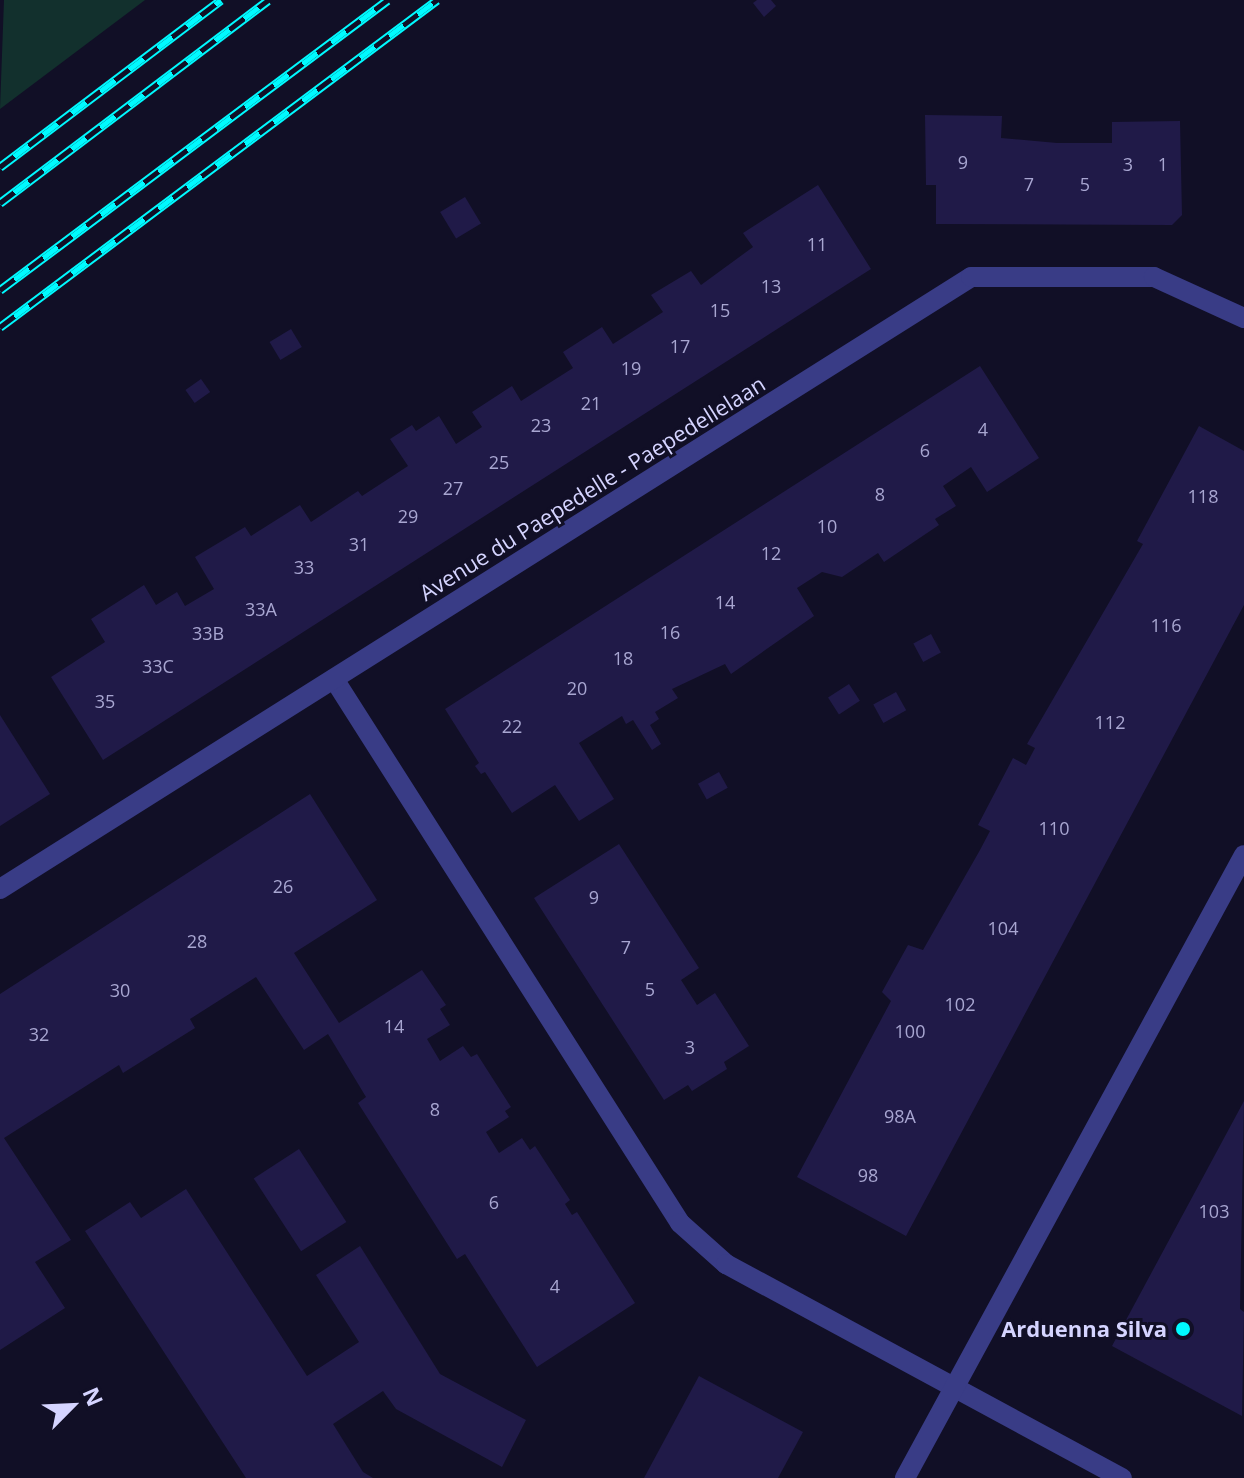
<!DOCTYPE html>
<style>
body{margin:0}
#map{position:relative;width:1244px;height:1478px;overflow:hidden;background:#110f26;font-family:"Open Sans",sans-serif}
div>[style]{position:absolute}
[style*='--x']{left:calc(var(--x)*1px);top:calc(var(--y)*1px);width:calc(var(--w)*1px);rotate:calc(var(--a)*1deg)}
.green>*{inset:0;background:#12302d}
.building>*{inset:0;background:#201a48;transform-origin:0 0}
.minor>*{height:20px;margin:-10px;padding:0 10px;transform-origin:10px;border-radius:10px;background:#393c86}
.rail>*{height:9px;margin-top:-4.5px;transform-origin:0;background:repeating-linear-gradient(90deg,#110f26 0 18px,#00faff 0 36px);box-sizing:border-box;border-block:2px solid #00faff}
.dots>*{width:22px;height:22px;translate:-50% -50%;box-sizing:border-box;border:4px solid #110f26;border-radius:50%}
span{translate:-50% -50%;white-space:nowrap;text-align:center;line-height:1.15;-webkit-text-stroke:6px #110f26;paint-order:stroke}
.number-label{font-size:18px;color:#a8a6d1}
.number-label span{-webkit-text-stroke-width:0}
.street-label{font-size:22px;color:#d5d4ff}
.poi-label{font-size:22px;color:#d5d4ff;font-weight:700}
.right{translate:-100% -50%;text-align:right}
.north{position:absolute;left:32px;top:1366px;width:80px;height:80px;-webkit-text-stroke:6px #110f26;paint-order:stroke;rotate:66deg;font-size:22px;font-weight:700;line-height:32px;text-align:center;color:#d5d4ff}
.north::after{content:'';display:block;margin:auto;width:28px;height:36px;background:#d5d4ff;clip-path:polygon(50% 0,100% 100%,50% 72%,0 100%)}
</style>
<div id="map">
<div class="green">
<i style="clip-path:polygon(4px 0,145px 0,0 109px)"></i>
</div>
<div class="building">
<i style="clip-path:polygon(757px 0,771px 0,776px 6px,764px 17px,753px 3px)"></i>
<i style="clip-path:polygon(925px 115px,1002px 116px,1001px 138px,1057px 143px,1112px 143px,1112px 122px,1180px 121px,1182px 215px,1172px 225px,936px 224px,936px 185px,926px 185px)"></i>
<i style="clip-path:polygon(818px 185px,871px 269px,103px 760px,51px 677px,105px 642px,91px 619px,144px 585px,156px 605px,177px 592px,185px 606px,214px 589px,195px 557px,245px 527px,251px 536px,300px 505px,311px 522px,358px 491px,362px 496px,408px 466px,390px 439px,412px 425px,416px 431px,439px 416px,456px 444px,482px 427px,472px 412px,512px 386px,521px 401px,573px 368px,563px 352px,602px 327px,613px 344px,663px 312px,651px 295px,691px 271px,701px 285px,753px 247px,743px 233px)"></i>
<i style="left:465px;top:197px;width:31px;height:29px;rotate:59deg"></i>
<i style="left:291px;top:329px;width:21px;height:25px;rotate:59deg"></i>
<i style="clip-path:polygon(980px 366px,1039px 458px,987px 492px,971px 467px,943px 486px,956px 506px,935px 519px,939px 525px,884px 562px,878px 553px,842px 577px,822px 572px,797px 588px,814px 616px,731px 674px,725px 664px,672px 689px,678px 698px,655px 712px,659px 719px,650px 725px,661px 744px,652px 750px,633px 720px,626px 724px,622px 716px,579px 743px,614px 799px,579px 821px,555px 785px,512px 813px,485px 772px,481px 774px,475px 766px,479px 763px,445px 709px)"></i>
<i style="left:201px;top:379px;width:16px;height:19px;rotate:55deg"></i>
<i style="clip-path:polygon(1199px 426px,1244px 451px,1244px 605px,906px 1236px,797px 1177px,891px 1001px,882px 992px,908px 945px,923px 950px,980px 850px,990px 831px,978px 825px,1013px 758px,1026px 765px,1035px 748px,1027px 744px,1143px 544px,1137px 541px)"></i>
<i style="left:931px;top:634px;width:21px;height:20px;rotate:62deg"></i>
<i style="left:849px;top:684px;width:20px;height:25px;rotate:57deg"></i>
<i style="left:896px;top:692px;width:21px;height:26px;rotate:61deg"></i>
<i style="clip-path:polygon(0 715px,50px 794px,0 826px)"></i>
<i style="left:719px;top:772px;width:18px;height:24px;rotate:61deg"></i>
<i style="clip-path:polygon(310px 794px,377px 900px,294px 953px,339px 1023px,422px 970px,446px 1005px,440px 1009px,450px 1025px,427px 1039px,440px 1061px,463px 1046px,471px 1057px,477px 1054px,511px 1107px,505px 1111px,509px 1117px,486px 1132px,499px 1153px,522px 1138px,530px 1150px,535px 1146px,570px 1200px,565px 1204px,572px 1215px,577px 1212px,635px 1303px,537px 1367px,465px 1254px,457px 1259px,358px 1103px,366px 1097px,328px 1034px,304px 1050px,256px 977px,190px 1019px,195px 1028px,123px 1073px,119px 1065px,4px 1138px,71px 1240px,35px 1262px,65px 1308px,0 1350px,0 994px)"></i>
<i style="clip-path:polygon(619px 844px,699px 968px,681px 980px,697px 1005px,715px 993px,749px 1046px,724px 1062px,727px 1069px,692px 1091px,688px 1085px,664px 1100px,534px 898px)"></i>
<i style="clip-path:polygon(1244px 1101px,1240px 1309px,1244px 1312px,1242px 1416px,1112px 1346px)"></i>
<i style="left:299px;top:1149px;width:87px;height:54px;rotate:57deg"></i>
<i style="clip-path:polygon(186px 1189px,307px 1376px,359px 1342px,316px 1275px,360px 1246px,440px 1374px,526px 1420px,502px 1467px,396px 1409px,383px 1391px,333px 1424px,363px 1472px,373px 1478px,246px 1478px,85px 1231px,130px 1202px,141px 1218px)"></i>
<i style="clip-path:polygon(699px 1376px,803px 1432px,778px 1478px,644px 1478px)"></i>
</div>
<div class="minor">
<i style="--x:334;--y:679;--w:645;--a:57.54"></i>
<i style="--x:680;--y:1223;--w:62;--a:41.7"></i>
<i style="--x:726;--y:1264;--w:450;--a:28.4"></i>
<i style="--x:0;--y:889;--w:1148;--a:-32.22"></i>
<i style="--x:971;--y:277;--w:183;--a:0"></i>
<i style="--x:1154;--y:277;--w:99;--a:24.5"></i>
<i style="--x:905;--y:1478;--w:709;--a:-61.45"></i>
</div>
<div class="rail">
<i style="--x:0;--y:167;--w:277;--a:-37.1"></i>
<i style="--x:0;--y:203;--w:336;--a:-37.1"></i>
<i style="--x:0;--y:290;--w:484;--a:-36.8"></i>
<i style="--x:0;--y:327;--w:546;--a:-36.81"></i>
</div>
<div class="dots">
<i style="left:1183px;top:1329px;background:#00faff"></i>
</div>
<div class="number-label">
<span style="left:963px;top:162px">9</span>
<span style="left:1128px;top:164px">3</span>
<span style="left:1163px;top:164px">1</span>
<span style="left:1029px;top:184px">7</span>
<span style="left:1085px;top:184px">5</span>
<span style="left:817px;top:244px">11</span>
<span style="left:771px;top:286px">13</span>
<span style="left:720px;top:310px">15</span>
<span style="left:680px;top:346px">17</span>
<span style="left:631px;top:368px">19</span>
<span style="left:591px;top:403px">21</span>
<span style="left:541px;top:425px">23</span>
<span style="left:983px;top:429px">4</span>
<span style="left:925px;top:450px">6</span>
<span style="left:499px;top:462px">25</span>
<span style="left:453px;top:488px">27</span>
<span style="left:880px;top:494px">8</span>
<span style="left:1203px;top:496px">118</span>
<span style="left:408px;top:516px">29</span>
<span style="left:827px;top:526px">10</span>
<span style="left:359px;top:544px">31</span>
<span style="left:771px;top:553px">12</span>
<span style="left:304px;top:567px">33</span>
<span style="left:725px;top:602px">14</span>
<span style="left:261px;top:609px">33A</span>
<span style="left:1166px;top:625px">116</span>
<span style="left:670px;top:632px">16</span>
<span style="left:208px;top:633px">33B</span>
<span style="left:623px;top:658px">18</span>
<span style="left:158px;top:666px">33C</span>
<span style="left:577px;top:688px">20</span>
<span style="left:105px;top:701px">35</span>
<span style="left:1110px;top:722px">112</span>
<span style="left:512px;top:726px">22</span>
<span style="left:1054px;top:828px">110</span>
<span style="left:283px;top:886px">26</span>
<span style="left:594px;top:897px">9</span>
<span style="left:1003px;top:928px">104</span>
<span style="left:197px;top:941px">28</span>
<span style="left:626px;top:947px">7</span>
<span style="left:650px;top:989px">5</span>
<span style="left:120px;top:990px">30</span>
<span style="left:960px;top:1004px">102</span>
<span style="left:394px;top:1026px">14</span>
<span style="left:910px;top:1031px">100</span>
<span style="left:39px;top:1034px">32</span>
<span style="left:690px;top:1047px">3</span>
<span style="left:435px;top:1109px">8</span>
<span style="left:900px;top:1116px">98A</span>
<span style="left:868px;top:1175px">98</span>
<span style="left:494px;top:1202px">6</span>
<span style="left:1214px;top:1211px">103</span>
<span style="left:555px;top:1286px">4</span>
</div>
<div class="street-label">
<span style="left:592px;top:488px;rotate:-32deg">Avenue du Paepedelle - Paepedellelaan</span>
</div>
<div class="poi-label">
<span class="right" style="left:1167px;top:1329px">Arduenna Silva</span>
</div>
<div class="north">N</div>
</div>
